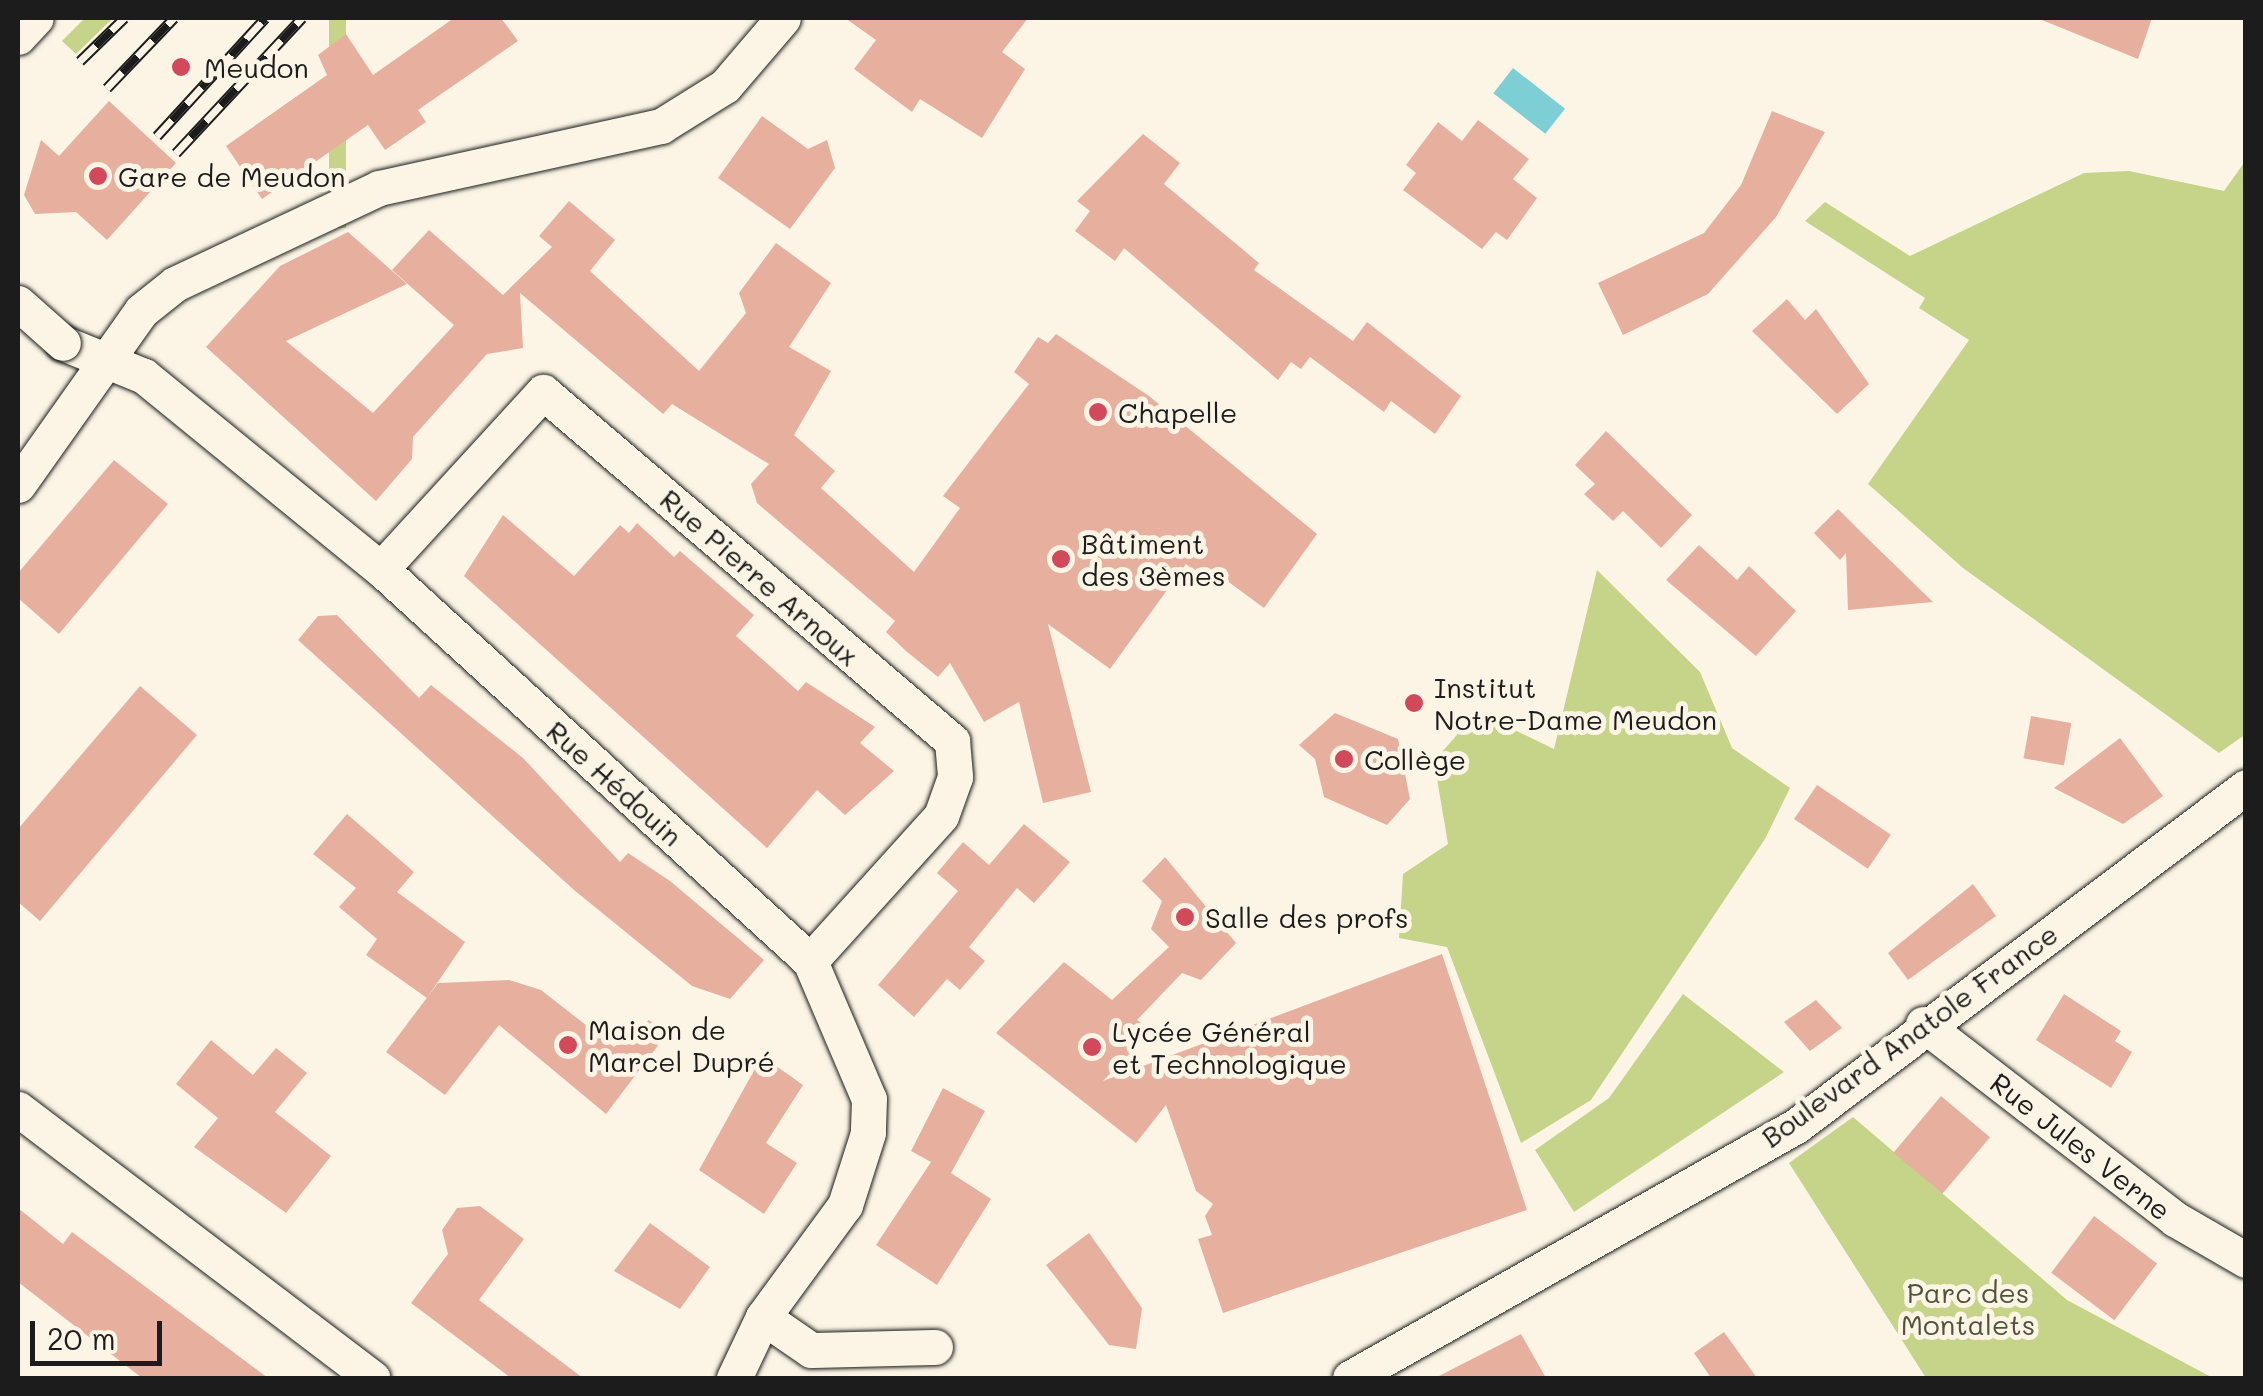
<!DOCTYPE html>
<meta charset="utf-8">
<style>
body{margin:0}
#map{position:relative;width:2263px;height:1396px;overflow:hidden;background:#fcf5e5;font-family:Mali,sans-serif}
div>[style]{position:absolute}
[style*='--x']{left:calc(var(--x)*1px);top:calc(var(--y)*1px);width:calc(var(--w)*1px);rotate:calc(var(--a)*1deg)}
.green>*{inset:0;background:#c5d488;transform-origin:0 0}
.water>*{inset:0;background:#7ecfd5;transform-origin:0 0}
.building>*{inset:0;background:#e7b09e;transform-origin:0 0}
.roads{filter:drop-shadow(0 0 2px #1c1c1c) drop-shadow(0 0 2px #1c1c1c)}
.street>*{height:35px;margin:-17.5px;padding:0 17.5px;transform-origin:17.5px;border-radius:17.5px;background:#fcf5e5}
.rail>*{height:11px;margin-top:-5.5px;transform-origin:0;background:repeating-linear-gradient(90deg,#fcf5e5 0 22px,#1c1c1c 0 44px);box-sizing:border-box;border-block:2px solid #1c1c1c}
.bridges{filter:drop-shadow(0 0 2px #1c1c1c) drop-shadow(0 0 2px #1c1c1c)}
.street-bridge>*{height:35px;margin:-17.5px;padding:0 17.5px;transform-origin:17.5px;border-radius:17.5px;background:#fcf5e5}
.dots>*{width:28px;height:28px;translate:-50% -50%;box-sizing:border-box;border:5px solid #fcf5e5;border-radius:50%}
span{translate:-50% -50%;white-space:nowrap;text-align:center;line-height:1.15;-webkit-text-stroke:10px #fcf5e5;paint-order:stroke}
.poi-label{font-size:28px;color:#1c1c1c}
.left{translate:0 -50%;text-align:left}
.street-label{font-size:28px;color:#1c1c1c}
.park-label{font-size:28px;color:#4f533c}
.frame{position:absolute;inset:0;border:20px solid #1c1c1c;pointer-events:none}
.scale{position:absolute;left:30px;top:1321px;width:132px;height:45px;box-sizing:border-box;border:5px solid #1c1c1c;border-top:0;padding-left:12px;font-size:30px;line-height:35px;white-space:nowrap;color:#1c1c1c;-webkit-text-stroke:8px #fcf5e5;paint-order:stroke}
</style>
<div id="map">
<div class="green">
<i style="clip-path:polygon(85px 18px,113px 18px,76px 54px,62px 41px)"></i>
<i style="left:329px;top:18px;width:17px;height:210px"></i>
<i style="clip-path:polygon(2246px 160px,2246px 734px,2219px 753px,1963px 568px,1868px 484px,1969px 340px,1919px 308px,1925px 298px,1805px 221px,1825px 202px,1910px 256px,2084px 173px,2129px 171px,2224px 191px)"></i>
<i style="clip-path:polygon(1597px 570px,1700px 672px,1732px 748px,1790px 788px,1765px 839px,1591px 1100px,1521px 1143px,1447px 947px,1399px 938px,1403px 874px,1448px 844px,1434px 761px,1477px 712px,1554px 749px)"></i>
<i style="clip-path:polygon(1683px 994px,1784px 1072px,1574px 1212px,1535px 1150px,1609px 1098px)"></i>
<i style="clip-path:polygon(1853px 1117px,2067px 1300px,2213px 1378px,1926px 1378px,1789px 1163px)"></i>
</div>
<div class="water">
<i style="left:1513px;top:68px;width:66px;height:32px;rotate:38deg"></i>
</div>
<div class="building">
<i style="clip-path:polygon(454px 18px,501px 18px,518px 41px,418px 110px,426px 122px,385px 150px,368px 125px,262px 199px,226px 146px,327px 75px,318px 55px,346px 34px,373px 75px)"></i>
<i style="clip-path:polygon(845px 18px,1028px 18px,1002px 52px,1025px 69px,982px 138px,920px 99px,912px 112px,854px 69px,876px 40px)"></i>
<i style="clip-path:polygon(2037px 18px,2152px 18px,2138px 59px)"></i>
<i style="clip-path:polygon(109px 101px,176px 163px,107px 240px,76px 212px,35px 214px,24px 195px,41px 140px,59px 156px)"></i>
<i style="clip-path:polygon(1772px 111px,1825px 132px,1776px 217px,1708px 294px,1623px 335px,1598px 283px,1704px 233px,1741px 185px)"></i>
<i style="clip-path:polygon(762px 116px,808px 149px,827px 140px,835px 168px,790px 229px,718px 178px)"></i>
<i style="clip-path:polygon(1478px 120px,1529px 159px,1513px 179px,1537px 198px,1507px 240px,1496px 232px,1482px 249px,1403px 190px,1416px 173px,1406px 165px,1438px 122px,1462px 141px)"></i>
<i style="clip-path:polygon(1143px 134px,1180px 163px,1164px 184px,1259px 263px,1254px 270px,1353px 341px,1367px 322px,1461px 396px,1435px 434px,1391px 401px,1384px 412px,1310px 357px,1301px 369px,1291px 362px,1278px 380px,1124px 248px,1115px 261px,1075px 231px,1090px 211px,1077px 201px)"></i>
<i style="clip-path:polygon(569px 201px,615px 240px,590px 271px,699px 371px,746px 313px,739px 293px,776px 243px,831px 283px,789px 347px,831px 371px,794px 435px,835px 471px,821px 488px,914px 572px,960px 508px,943px 496px,1029px 384px,1014px 372px,1038px 337px,1048px 343px,1056px 334px,1149px 396px,1317px 534px,1264px 608px,1215px 572px,1209px 582px,1186px 564px,1110px 669px,1048px 624px,1091px 792px,1043px 803px,1019px 702px,984px 722px,950px 663px,938px 677px,906px 651px,886px 632px,895px 621px,757px 503px,751px 484px,769px 464px,672px 404px,663px 414px,520px 293px,523px 348px,487px 354px,413px 437px,412px 459px,376px 501px,206px 347px,280px 266px,348px 232px,407px 284px,286px 341px,373px 413px,454px 325px,392px 270px,429px 230px,503px 295px,552px 247px,539px 236px)"></i>
<i style="clip-path:polygon(1787px 299px,1805px 320px,1816px 309px,1869px 384px,1837px 414px,1752px 331px)"></i>
<i style="clip-path:polygon(1606px 431px,1692px 515px,1661px 548px,1623px 511px,1613px 521px,1584px 494px,1595px 484px,1575px 465px)"></i>
<i style="clip-path:polygon(114px 460px,168px 504px,59px 634px,18px 598px,18px 573px)"></i>
<i style="clip-path:polygon(1838px 509px,1863px 534px,1933px 602px,1848px 610px,1846px 553px,1840px 560px,1814px 533px)"></i>
<i style="clip-path:polygon(503px 515px,574px 576px,620px 525px,629px 533px,637px 523px,674px 557px,680px 551px,754px 615px,736px 636px,798px 691px,806px 682px,875px 727px,860px 743px,894px 771px,845px 815px,817px 790px,767px 848px,464px 576px)"></i>
<i style="clip-path:polygon(1699px 545px,1737px 580px,1749px 566px,1796px 611px,1756px 656px,1666px 580px)"></i>
<i style="clip-path:polygon(337px 615px,419px 698px,431px 685px,523px 758px,620px 862px,628px 853px,670px 881px,764px 960px,730px 999px,692px 986px,574px 890px,298px 640px,318px 616px)"></i>
<i style="clip-path:polygon(140px 686px,197px 735px,40px 921px,18px 902px,18px 829px)"></i>
<i style="clip-path:polygon(1335px 713px,1398px 739px,1410px 799px,1387px 825px,1324px 797px,1315px 759px,1299px 745px)"></i>
<i style="left:2031px;top:716px;width:41px;height:43px;rotate:10deg"></i>
<i style="clip-path:polygon(2120px 738px,2163px 796px,2123px 824px,2054px 788px)"></i>
<i style="left:1817px;top:785px;width:89px;height:41px;rotate:34deg"></i>
<i style="clip-path:polygon(347px 814px,414px 872px,397px 892px,465px 942px,427px 998px,366px 955px,377px 939px,339px 907px,356px 888px,313px 854px)"></i>
<i style="clip-path:polygon(1024px 824px,1070px 862px,1034px 903px,1017px 888px,969px 947px,985px 961px,960px 990px,947px 979px,914px 1017px,878px 985px,958px 891px,937px 873px,963px 842px,989px 865px)"></i>
<i style="clip-path:polygon(1165px 857px,1236px 943px,1201px 980px,1182px 973px,1137px 1020px,1152px 1031px,1103px 1081px,1442px 954px,1527px 1210px,1223px 1313px,1198px 1239px,1212px 1235px,1205px 1216px,1213px 1204px,1196px 1191px,1166px 1105px,1136px 1143px,996px 1033px,1064px 962px,1112px 1000px,1169px 947px,1151px 929px,1162px 901px,1142px 881px)"></i>
<i style="clip-path:polygon(1973px 884px,1996px 916px,1908px 980px,1888px 953px)"></i>
<i style="clip-path:polygon(509px 980px,541px 990px,614px 1047px,649px 1020px,666px 1035px,606px 1114px,499px 1025px,445px 1095px,386px 1052px,438px 983px)"></i>
<i style="clip-path:polygon(2064px 994px,2121px 1031px,2115px 1041px,2132px 1052px,2111px 1088px,2036px 1040px)"></i>
<i style="clip-path:polygon(1816px 1000px,1842px 1028px,1810px 1051px,1784px 1022px)"></i>
<i style="clip-path:polygon(211px 1040px,253px 1075px,276px 1048px,307px 1073px,275px 1112px,331px 1156px,286px 1213px,194px 1147px,218px 1118px,176px 1084px)"></i>
<i style="clip-path:polygon(762px 1056px,803px 1085px,766px 1143px,797px 1163px,764px 1214px,699px 1170px)"></i>
<i style="clip-path:polygon(943px 1088px,985px 1111px,951px 1173px,991px 1199px,937px 1285px,876px 1245px,931px 1162px,911px 1151px)"></i>
<i style="left:1941px;top:1096px;width:64px;height:74px;rotate:40deg"></i>
<i style="clip-path:polygon(480px 1206px,524px 1239px,479px 1300px,583px 1378px,511px 1378px,411px 1303px,448px 1254px,442px 1230px,457px 1208px)"></i>
<i style="clip-path:polygon(18px 1208px,63px 1244px,72px 1232px,268px 1378px,142px 1378px,18px 1282px)"></i>
<i style="left:2094px;top:1216px;width:79px;height:71px;rotate:37deg"></i>
<i style="clip-path:polygon(650px 1223px,710px 1267px,680px 1309px,614px 1271px)"></i>
<i style="clip-path:polygon(1089px 1233px,1142px 1308px,1136px 1349px,1109px 1345px,1046px 1265px)"></i>
<i style="clip-path:polygon(1724px 1332px,1757px 1378px,1711px 1378px,1694px 1353px)"></i>
<i style="clip-path:polygon(1521px 1334px,1546px 1378px,1435px 1378px)"></i>
</div>
<div class="roads">
<div class="street">
<i style="--x:18;--y:37;--w:26;--a:-47"></i>
<i style="--x:63;--y:343;--w:87;--a:22.2"></i>
<i style="--x:144;--y:376;--w:306;--a:39.2"></i>
<i style="--x:381;--y:569;--w:581;--a:42.42"></i>
<i style="--x:810;--y:961;--w:150;--a:66.9"></i>
<i style="--x:869;--y:1099;--w:34;--a:92"></i>
<i style="--x:868;--y:1133;--w:76;--a:107.7"></i>
<i style="--x:845;--y:1205;--w:139;--a:126.2"></i>
<i style="--x:763;--y:1317;--w:68;--a:115.4"></i>
<i style="--x:18;--y:485;--w:213;--a:-54.7"></i>
<i style="--x:141;--y:311;--w:43;--a:-38.5"></i>
<i style="--x:175;--y:284;--w:225;--a:-25.2"></i>
<i style="--x:379;--y:188;--w:289;--a:-12.4"></i>
<i style="--x:661;--y:126;--w:75;--a:-32"></i>
<i style="--x:725;--y:86;--w:89;--a:-49.5"></i>
<i style="--x:381;--y:569;--w:240;--a:-47.5"></i>
<i style="--x:543;--y:392;--w:538;--a:40.47"></i>
<i style="--x:952;--y:741;--w:36;--a:85"></i>
<i style="--x:955;--y:777;--w:41;--a:109.7"></i>
<i style="--x:941;--y:816;--w:195;--a:132.1"></i>
<i style="--x:1923;--y:1024;--w:319;--a:37.7"></i>
<i style="--x:2175;--y:1219;--w:82;--a:30"></i>
<i style="--x:18;--y:1109;--w:445;--a:37.2"></i>
<i style="--x:763;--y:1317;--w:58;--a:34.5"></i>
<i style="--x:811;--y:1350;--w:124;--a:-1.4"></i>
<i style="--x:1350;--y:1378;--w:512;--a:-29.47"></i>
<i style="--x:1796;--y:1126;--w:563;--a:-36.99"></i>
</div>
</div>
<div class="rail">
<i style="--x:80;--y:61;--w:62;--a:-44.3"></i>
<i style="--x:107;--y:88;--w:97;--a:-46.3"></i>
<i style="--x:157;--y:136;--w:160;--a:-47.5"></i>
<i style="--x:176;--y:153;--w:185;--a:-47"></i>
</div>
<div class="bridges">
<div class="street-bridge">
<i style="--x:18;--y:303;--w:60;--a:41.6"></i>
</div>
</div>
<div class="dots">
<i style="left:181px;top:67px;background:#d1495b"></i>
<i style="left:98px;top:176px;background:#d1495b"></i>
<i style="left:1098px;top:412px;background:#d1495b"></i>
<i style="left:1061px;top:559px;background:#d1495b"></i>
<i style="left:1414px;top:703px;background:#d1495b"></i>
<i style="left:1344px;top:759px;background:#d1495b"></i>
<i style="left:1185px;top:917px;background:#d1495b"></i>
<i style="left:568px;top:1045px;background:#d1495b"></i>
<i style="left:1092px;top:1047px;background:#d1495b"></i>
</div>
<div class="poi-label">
<span class="left" style="left:204px;top:67px">Meudon</span>
<span class="left" style="left:118px;top:176px">Gare de Meudon</span>
<span class="left" style="left:1118px;top:412px">Chapelle</span>
<span class="left" style="left:1081px;top:559px">Bâtiment<br>des 3èmes</span>
<span class="left" style="left:1434px;top:703px">Institut<br>Notre-Dame Meudon</span>
<span class="left" style="left:1364px;top:759px">Collège</span>
<span class="left" style="left:1205px;top:917px">Salle des profs</span>
<span class="left" style="left:588px;top:1045px">Maison de<br>Marcel Dupré</span>
<span class="left" style="left:1112px;top:1047px">Lycée Général<br>et Technologique</span>
</div>
<div class="street-label">
<span style="left:760px;top:577px;rotate:41deg">Rue Pierre Arnoux</span>
<span style="left:615px;top:783px;rotate:42deg">Rue Hédouin</span>
<span style="left:1909px;top:1035px;rotate:-36deg">Boulevard Anatole France</span>
<span style="left:2081px;top:1146px;rotate:38deg">Rue Jules Verne</span>
</div>
<div class="park-label">
<span style="left:1968px;top:1308px">Parc des<br>Montalets</span>
</div>
<div class="frame"></div>
<div class="scale">20 m</div>
</div>
